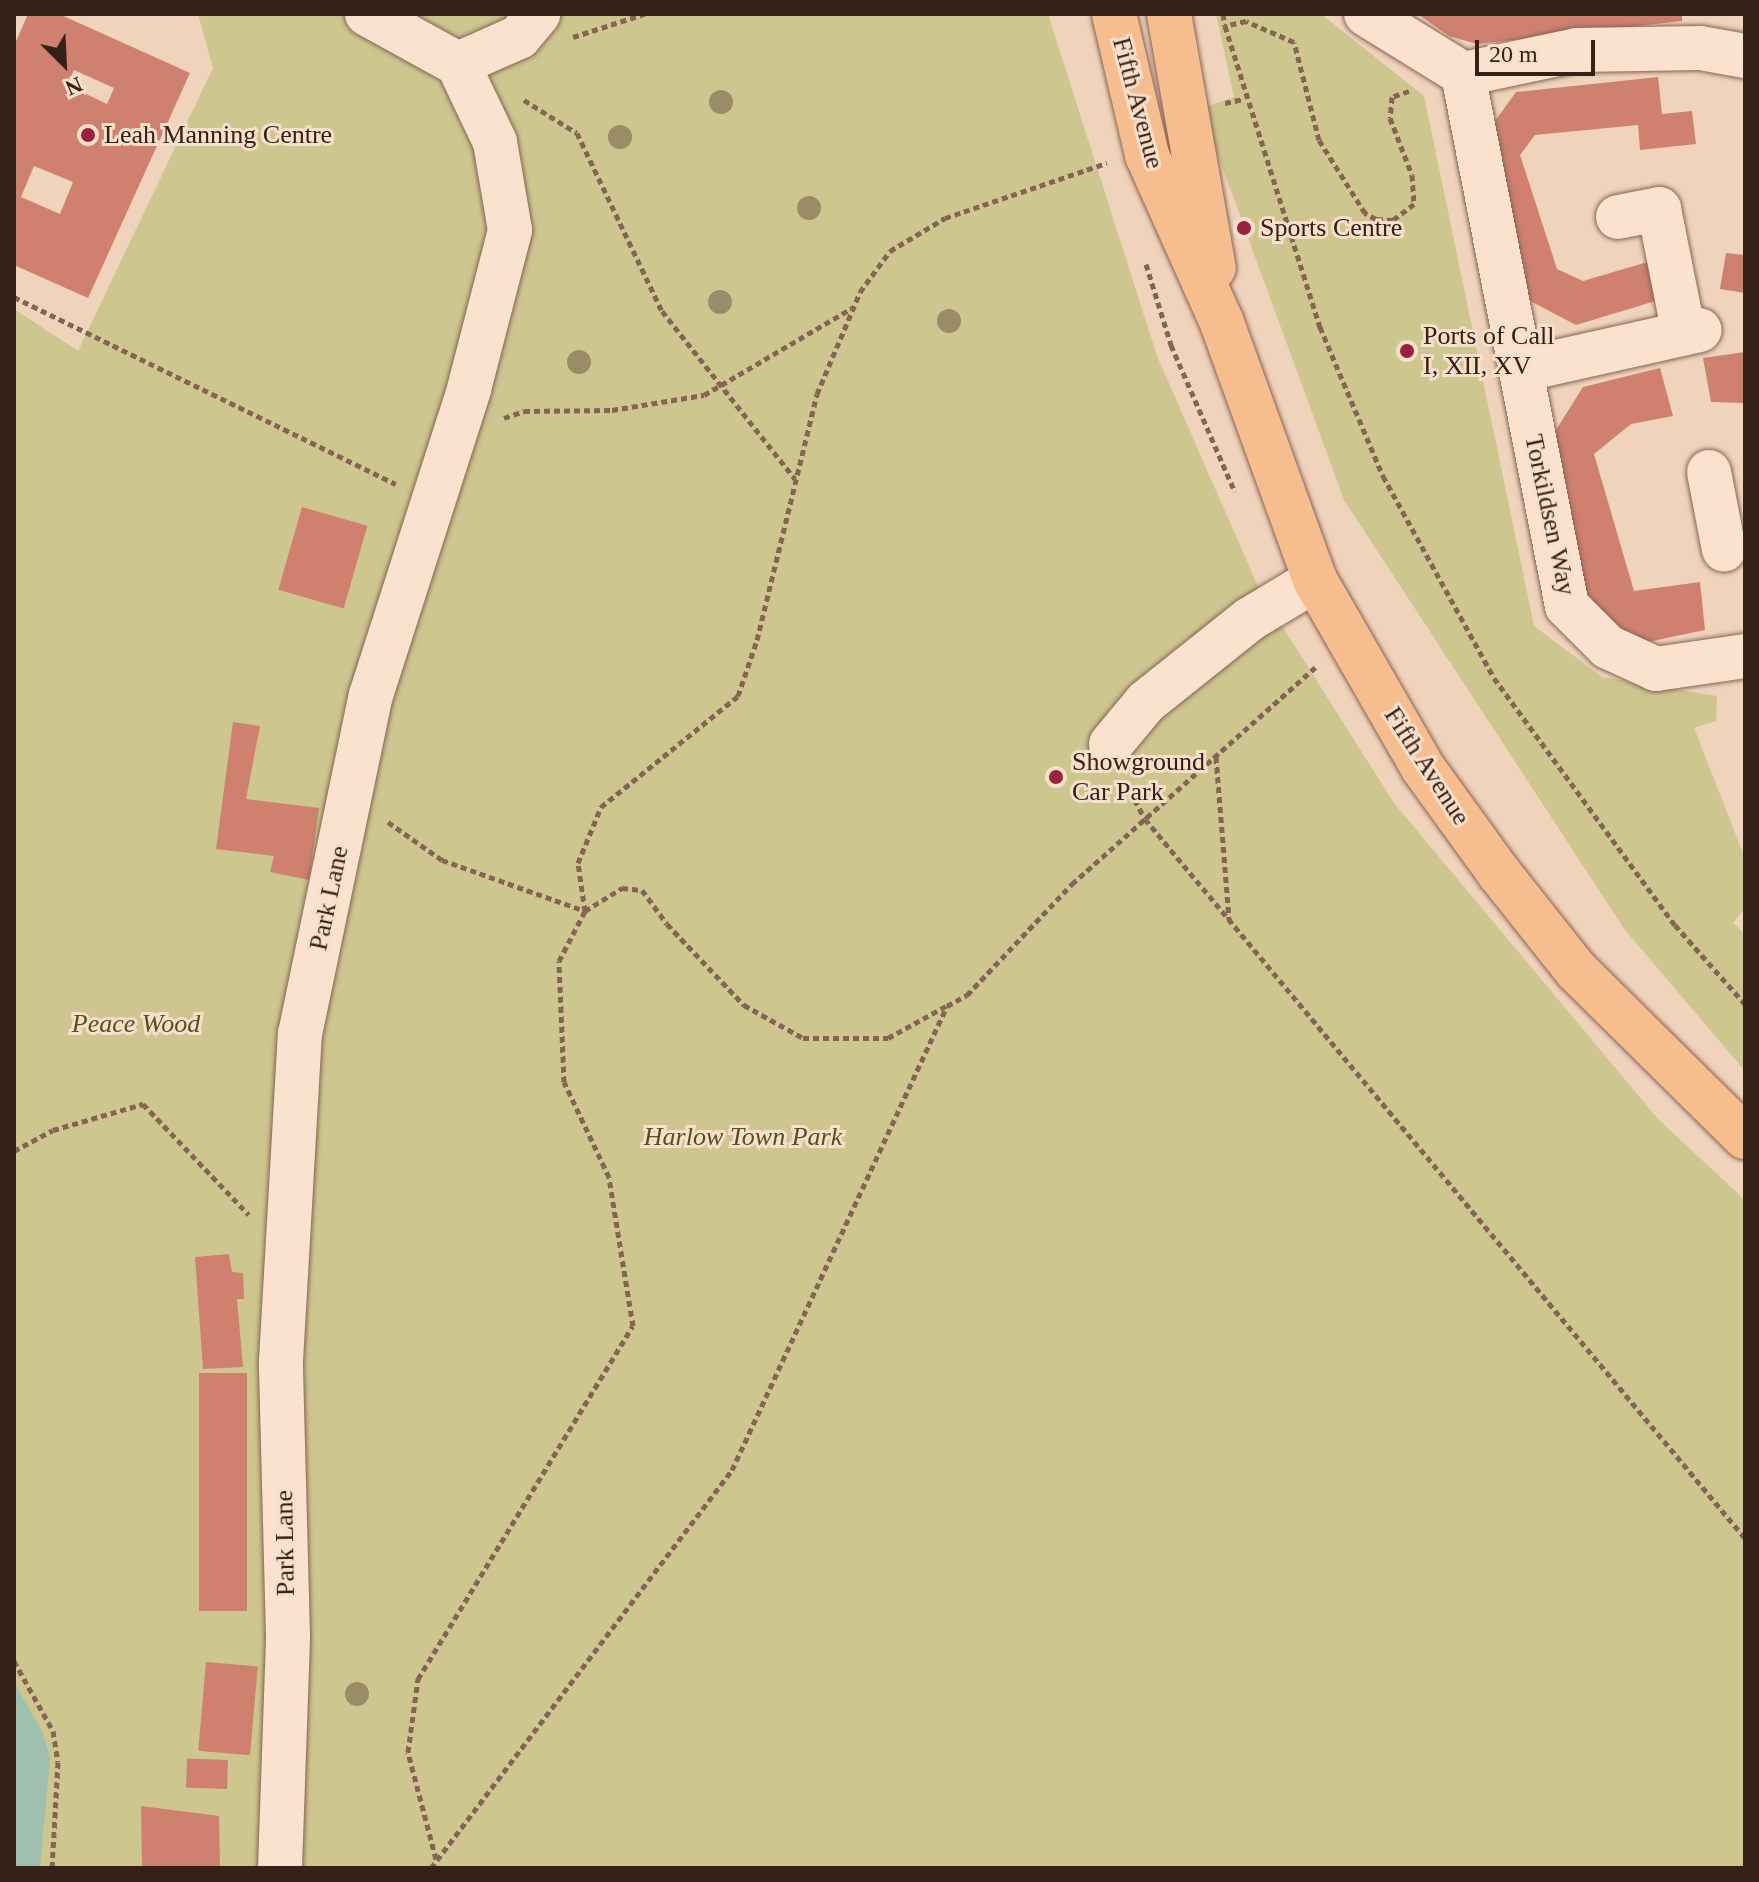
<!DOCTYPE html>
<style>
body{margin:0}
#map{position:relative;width:1759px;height:1882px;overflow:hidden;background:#efd3bb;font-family:"Times New Roman",serif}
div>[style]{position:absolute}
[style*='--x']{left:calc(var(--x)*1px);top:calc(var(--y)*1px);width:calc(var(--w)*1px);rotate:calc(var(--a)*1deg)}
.green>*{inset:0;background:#cdc68f}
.water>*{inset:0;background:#9fc0ae}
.building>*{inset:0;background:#cf806f;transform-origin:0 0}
.path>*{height:5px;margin-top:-2.5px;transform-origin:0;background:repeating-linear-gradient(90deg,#876354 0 6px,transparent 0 10px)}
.roads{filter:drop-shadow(0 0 2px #876354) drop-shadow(0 0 2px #876354)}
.minor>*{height:44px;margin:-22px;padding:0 22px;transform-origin:22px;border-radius:22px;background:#fae2ce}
.major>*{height:44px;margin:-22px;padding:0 22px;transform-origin:22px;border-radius:22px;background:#f6bd8f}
.trees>*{width:24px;height:24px;margin:-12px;border-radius:50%;background:#998c66}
.dots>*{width:22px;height:22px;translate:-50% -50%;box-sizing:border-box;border:4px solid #f7dfca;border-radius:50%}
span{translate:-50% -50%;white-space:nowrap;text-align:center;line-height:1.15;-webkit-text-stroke:6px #f7dfca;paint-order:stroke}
.street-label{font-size:26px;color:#35211a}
.poi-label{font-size:26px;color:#35211a}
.left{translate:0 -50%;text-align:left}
.park-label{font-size:26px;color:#525220;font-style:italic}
.frame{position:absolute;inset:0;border:16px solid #35211a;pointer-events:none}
.north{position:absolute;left:24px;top:24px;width:80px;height:80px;-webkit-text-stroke:6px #f7dfca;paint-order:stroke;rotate:156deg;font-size:22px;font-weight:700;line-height:32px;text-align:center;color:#35211a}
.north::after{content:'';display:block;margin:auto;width:28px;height:36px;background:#35211a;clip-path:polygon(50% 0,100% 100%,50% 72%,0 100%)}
.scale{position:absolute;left:1475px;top:40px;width:120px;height:36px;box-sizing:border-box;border:4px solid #35211a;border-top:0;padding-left:10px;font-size:24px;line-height:28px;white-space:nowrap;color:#35211a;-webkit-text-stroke:6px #f7dfca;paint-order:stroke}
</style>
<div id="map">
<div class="green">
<i style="clip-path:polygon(198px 14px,1048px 14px,1157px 356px,1260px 591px,1394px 803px,1658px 1119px,1745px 1200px,1745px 1868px,14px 1868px,14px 309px,78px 351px,213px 68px)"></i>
<i style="clip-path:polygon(1216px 14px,1321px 14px,1424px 96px,1534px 626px,1602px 677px,1717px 696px,1716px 721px,1694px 728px,1745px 858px,1745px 908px,1733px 923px,1745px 934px,1745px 1071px,1625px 930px,1344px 500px,1201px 109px,1234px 97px)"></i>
</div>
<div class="water">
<i style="clip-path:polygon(14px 1682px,43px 1733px,50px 1758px,40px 1868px,14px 1868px)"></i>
</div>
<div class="building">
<i style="clip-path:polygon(evenodd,28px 14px,59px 14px,190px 73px,88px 298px,14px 265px,14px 46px,28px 14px,74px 70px,114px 88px,107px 104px,67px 85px,74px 70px,28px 14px,34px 166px,73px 182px,60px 214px,21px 197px,34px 166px)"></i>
<i style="clip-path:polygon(1418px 14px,1682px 14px,1682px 21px,1477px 44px,1449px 36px)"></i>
<i style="clip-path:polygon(1658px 77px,1662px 114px,1692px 111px,1696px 144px,1640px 150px,1638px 125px,1535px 135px,1520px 155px,1557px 269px,1583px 281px,1661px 258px,1672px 296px,1576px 325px,1517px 294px,1479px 143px,1516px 92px)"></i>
<i style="clip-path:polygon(1726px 253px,1745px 255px,1745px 293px,1720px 289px)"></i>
<i style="clip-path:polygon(1745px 352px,1745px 403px,1711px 402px,1703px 358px)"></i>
<i style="clip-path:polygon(1660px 368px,1673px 416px,1631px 424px,1594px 454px,1634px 591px,1700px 582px,1705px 630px,1638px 644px,1584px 603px,1539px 457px,1583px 387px)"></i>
<i style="left:302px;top:507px;width:68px;height:86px;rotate:16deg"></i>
<i style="clip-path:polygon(233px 722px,260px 726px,246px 799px,319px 808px,309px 880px,270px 872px,274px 856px,216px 849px)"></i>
<i style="clip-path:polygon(229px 1254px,232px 1272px,243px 1273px,244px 1299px,237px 1299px,243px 1367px,203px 1369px,195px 1257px)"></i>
<i style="left:247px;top:1373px;width:238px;height:48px;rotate:90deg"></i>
<i style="left:206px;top:1662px;width:52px;height:89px;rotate:5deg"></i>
<i style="left:228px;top:1760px;width:29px;height:41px;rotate:92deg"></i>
<i style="clip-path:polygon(141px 1806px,219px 1816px,220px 1868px,142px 1868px)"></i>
</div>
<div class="path">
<i style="--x:1223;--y:14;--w:12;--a:81"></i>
<i style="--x:573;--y:37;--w:75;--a:-17.9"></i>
<i style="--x:1409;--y:91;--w:18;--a:161"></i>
<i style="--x:1392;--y:97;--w:21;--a:95"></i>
<i style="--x:1390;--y:118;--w:61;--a:68.9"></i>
<i style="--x:1412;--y:175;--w:29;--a:86"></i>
<i style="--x:1414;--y:204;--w:26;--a:143"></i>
<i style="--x:1393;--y:220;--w:17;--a:-177"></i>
<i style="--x:1376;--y:219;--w:13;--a:-151"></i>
<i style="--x:1365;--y:213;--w:86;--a:-122.2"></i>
<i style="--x:1319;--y:140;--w:101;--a:-104.3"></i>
<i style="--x:1294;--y:42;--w:52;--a:-156.4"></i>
<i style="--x:1246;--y:21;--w:22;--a:167"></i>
<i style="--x:1225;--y:26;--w:316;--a:72.5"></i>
<i style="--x:1320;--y:327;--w:162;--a:67.1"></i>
<i style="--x:1383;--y:476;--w:230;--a:61.2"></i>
<i style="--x:1494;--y:678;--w:306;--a:53.8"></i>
<i style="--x:1675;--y:925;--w:106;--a:48.5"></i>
<i style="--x:524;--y:100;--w:62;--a:31.9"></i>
<i style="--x:577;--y:133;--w:197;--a:64.5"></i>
<i style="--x:662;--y:311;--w:214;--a:51.6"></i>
<i style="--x:1225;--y:103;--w:19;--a:-12"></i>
<i style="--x:1146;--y:264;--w:85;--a:72.8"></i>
<i style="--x:1171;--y:345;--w:160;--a:66.5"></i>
<i style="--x:14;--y:297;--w:425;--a:26.1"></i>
<i style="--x:504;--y:418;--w:21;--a:-19"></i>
<i style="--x:524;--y:411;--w:88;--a:-0.7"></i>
<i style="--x:612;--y:410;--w:93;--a:-9.3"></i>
<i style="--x:704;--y:395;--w:172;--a:-30.4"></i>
<i style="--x:1216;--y:757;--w:163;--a:85.4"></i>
<i style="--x:1125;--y:782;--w:42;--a:61.6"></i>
<i style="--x:1145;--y:819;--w:936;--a:50.16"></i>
<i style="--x:388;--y:822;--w:66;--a:35.1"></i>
<i style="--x:442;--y:860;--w:152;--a:19.6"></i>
<i style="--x:585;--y:911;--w:44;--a:-31.9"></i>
<i style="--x:622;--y:888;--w:20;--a:6"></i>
<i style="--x:642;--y:890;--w:42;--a:53.7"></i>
<i style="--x:667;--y:924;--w:112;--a:46.5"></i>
<i style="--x:744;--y:1005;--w:68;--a:29.2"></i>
<i style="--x:803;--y:1038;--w:85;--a:0"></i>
<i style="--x:888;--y:1038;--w:66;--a:-28.9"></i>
<i style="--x:14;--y:1151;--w:44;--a:-28.3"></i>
<i style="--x:53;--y:1130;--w:94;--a:-16.1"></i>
<i style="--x:143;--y:1104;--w:153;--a:46.3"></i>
<i style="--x:14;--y:1661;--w:80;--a:60.9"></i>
<i style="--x:53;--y:1731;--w:31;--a:81"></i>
<i style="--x:58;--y:1762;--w:106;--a:93.2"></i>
<i style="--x:436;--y:1859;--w:111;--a:-104.7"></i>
<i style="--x:408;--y:1752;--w:74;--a:-82.2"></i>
<i style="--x:418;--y:1679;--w:413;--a:-58.7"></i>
<i style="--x:633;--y:1326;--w:151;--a:-99.2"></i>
<i style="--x:609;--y:1177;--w:105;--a:-115.3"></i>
<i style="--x:564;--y:1082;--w:121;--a:-92.4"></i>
<i style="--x:559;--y:961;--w:56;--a:-62.5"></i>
<i style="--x:585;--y:911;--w:49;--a:-98.3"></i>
<i style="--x:578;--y:863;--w:61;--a:-67.7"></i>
<i style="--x:601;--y:807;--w:176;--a:-39"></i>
<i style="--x:738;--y:696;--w:59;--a:-71.3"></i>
<i style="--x:757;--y:640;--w:253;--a:-76.3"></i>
<i style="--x:817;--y:394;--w:111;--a:-67.1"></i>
<i style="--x:860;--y:292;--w:51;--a:-53.8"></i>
<i style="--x:890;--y:251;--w:64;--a:-31"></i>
<i style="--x:945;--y:218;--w:171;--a:-18.8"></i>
<i style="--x:431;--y:1868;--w:499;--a:-52.9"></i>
<i style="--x:732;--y:1470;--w:511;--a:-65.14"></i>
<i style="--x:947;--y:1006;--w:23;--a:-29"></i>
<i style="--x:967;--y:995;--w:153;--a:-46.6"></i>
<i style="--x:1072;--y:884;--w:328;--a:-41.7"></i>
</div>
<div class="roads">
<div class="minor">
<i style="--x:1366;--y:14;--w:114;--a:31.7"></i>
<i style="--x:1745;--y:56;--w:46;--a:-169.9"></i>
<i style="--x:1700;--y:48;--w:123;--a:179.1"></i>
<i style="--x:1577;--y:50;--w:116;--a:168.1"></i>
<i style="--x:1463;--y:74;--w:542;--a:78.94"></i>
<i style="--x:1567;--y:606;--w:58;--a:45"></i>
<i style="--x:1608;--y:647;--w:53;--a:24.6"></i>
<i style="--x:1656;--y:669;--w:90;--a:-8.3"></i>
<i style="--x:458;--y:64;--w:67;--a:-23.9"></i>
<i style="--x:519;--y:37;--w:30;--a:-50"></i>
<i style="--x:1618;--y:217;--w:42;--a:-11"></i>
<i style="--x:1659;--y:209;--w:127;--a:78.7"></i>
<i style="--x:1521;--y:370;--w:183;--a:-12.6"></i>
<i style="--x:1709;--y:472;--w:79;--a:79.1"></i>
<i style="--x:1111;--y:744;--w:55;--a:-50.2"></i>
<i style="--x:1146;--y:702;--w:133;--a:-38.6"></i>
<i style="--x:1250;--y:619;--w:76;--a:-31"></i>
<i style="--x:280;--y:1868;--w:232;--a:-88"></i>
<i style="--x:288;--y:1636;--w:275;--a:-91.5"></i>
<i style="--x:281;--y:1361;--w:328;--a:-86.7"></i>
<i style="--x:300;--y:1034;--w:346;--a:-78.2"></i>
<i style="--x:371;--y:695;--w:321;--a:-72.2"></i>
<i style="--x:469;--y:389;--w:164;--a:-75.5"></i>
<i style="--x:510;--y:230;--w:89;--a:-99.7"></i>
<i style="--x:495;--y:142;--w:86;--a:-115.4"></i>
<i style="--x:458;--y:64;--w:104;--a:-151.2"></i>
</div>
<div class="major">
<i style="--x:1114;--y:14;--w:145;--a:76.8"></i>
<i style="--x:1147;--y:155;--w:184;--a:65.9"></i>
<i style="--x:1222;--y:323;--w:273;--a:70.1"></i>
<i style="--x:1315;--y:580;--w:217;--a:60.1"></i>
<i style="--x:1423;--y:768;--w:130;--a:54.1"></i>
<i style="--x:1499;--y:873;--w:124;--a:51.6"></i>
<i style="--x:1576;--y:970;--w:238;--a:44.7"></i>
<i style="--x:1169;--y:14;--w:258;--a:80"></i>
</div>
</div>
<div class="trees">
<i style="left:721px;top:102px"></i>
<i style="left:620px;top:137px"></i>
<i style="left:809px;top:208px"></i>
<i style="left:720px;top:302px"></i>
<i style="left:949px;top:321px"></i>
<i style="left:579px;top:362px"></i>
<i style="left:357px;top:1694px"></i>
</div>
<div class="dots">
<i style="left:88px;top:135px;background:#98223f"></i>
<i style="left:1244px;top:228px;background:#98223f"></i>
<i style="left:1407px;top:351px;background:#98223f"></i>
<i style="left:1056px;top:777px;background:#98223f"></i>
</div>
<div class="street-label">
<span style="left:1138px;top:103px;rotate:75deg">Fifth Avenue</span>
<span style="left:1550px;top:515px;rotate:78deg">Torkildsen Way</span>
<span style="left:1427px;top:766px;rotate:57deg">Fifth Avenue</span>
<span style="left:329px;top:898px;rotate:-78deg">Park Lane</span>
<span style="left:285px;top:1543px;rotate:-91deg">Park Lane</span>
</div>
<div class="poi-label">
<span class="left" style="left:104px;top:135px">Leah Manning Centre</span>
<span class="left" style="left:1260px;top:228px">Sports Centre</span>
<span class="left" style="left:1423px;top:351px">Ports of Call<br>I, XII, XV</span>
<span class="left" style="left:1072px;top:777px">Showground<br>Car Park</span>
</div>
<div class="park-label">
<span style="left:136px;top:1024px">Peace Wood</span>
<span style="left:743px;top:1137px">Harlow Town Park</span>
</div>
<div class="frame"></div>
<div class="north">N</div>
<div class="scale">20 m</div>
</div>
